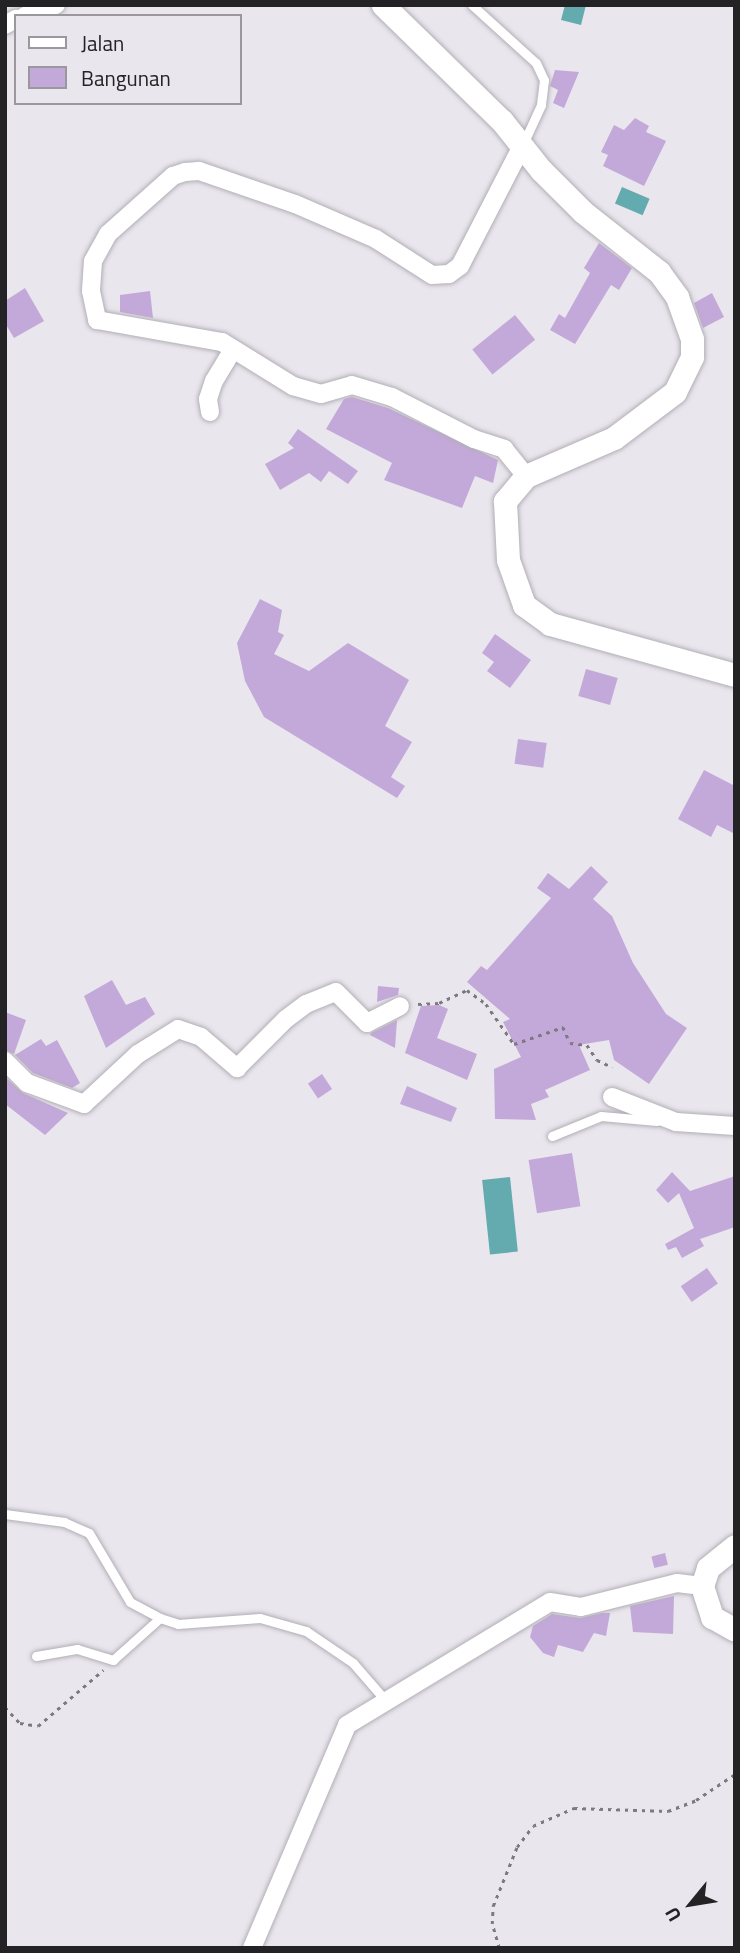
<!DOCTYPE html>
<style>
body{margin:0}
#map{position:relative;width:740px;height:1953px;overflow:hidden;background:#eae6ed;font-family:"Titillium Web",sans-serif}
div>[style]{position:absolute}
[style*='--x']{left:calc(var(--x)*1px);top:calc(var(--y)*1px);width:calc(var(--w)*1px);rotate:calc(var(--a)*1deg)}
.water>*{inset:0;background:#63abae;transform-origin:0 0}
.building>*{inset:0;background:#c3a9d9;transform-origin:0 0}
.path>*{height:2.5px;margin-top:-1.25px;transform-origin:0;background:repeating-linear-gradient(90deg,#7d7a7f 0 3.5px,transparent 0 8.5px)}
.roads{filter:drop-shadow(0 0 2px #b2aeb6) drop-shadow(0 0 2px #b2aeb6)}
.service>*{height:9px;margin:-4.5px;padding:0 4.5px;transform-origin:4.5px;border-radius:4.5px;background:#fff}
.minor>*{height:18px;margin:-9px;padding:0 9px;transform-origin:9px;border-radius:9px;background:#fff}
.tertiary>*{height:23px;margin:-11.5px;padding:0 11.5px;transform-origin:11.5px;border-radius:11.5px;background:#fff}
span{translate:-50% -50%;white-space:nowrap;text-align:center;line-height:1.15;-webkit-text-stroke:5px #eae6ed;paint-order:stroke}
.frame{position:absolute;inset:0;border:7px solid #232224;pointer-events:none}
.legend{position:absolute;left:14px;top:14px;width:228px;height:91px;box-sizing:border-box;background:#eae6ed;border:2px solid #9a989d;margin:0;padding:9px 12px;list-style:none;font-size:21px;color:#232224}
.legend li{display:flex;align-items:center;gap:14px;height:35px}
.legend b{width:35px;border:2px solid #9a989d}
.north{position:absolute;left:656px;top:1869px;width:70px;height:70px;-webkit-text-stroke:5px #eae6ed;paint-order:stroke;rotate:240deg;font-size:19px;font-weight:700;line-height:28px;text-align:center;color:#232224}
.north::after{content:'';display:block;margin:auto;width:24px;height:32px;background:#232224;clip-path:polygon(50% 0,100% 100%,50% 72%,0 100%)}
</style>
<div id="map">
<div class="water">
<i style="clip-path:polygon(565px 5px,586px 5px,581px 25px,561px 20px)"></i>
<i style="left:622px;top:187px;width:30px;height:18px;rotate:23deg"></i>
<i style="left:510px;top:1177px;width:75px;height:28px;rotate:84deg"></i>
</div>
<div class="building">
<i style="clip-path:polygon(555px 70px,579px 72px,564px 108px,553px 103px,558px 90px,550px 86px)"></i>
<i style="clip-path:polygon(635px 118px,649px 126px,646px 132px,666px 141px,644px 186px,603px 166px,608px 155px,601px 152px,614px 125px,624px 130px)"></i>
<i style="clip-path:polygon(599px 243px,632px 268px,619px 290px,611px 285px,575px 344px,550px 330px,559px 314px,565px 318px,590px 273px,584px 268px)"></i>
<i style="clip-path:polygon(25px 288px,44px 321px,14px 338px,5px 323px,5px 301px)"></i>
<i style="clip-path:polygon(150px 291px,153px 318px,120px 312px,120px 295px)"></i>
<i style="clip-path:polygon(712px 293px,724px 317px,703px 328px,694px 303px)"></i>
<i style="left:515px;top:315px;width:32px;height:55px;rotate:51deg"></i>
<i style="clip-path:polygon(352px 397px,388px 408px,498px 460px,493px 483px,475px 476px,462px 508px,384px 480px,392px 463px,326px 429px,344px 399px)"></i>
<i style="clip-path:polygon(298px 429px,358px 471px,348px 484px,329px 471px,321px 482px,309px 473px,280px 490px,265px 464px,294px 448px,288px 443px)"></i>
<i style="clip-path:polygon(260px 599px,282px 610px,278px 632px,284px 635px,274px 654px,309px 671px,348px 643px,409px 680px,385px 726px,412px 742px,391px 777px,405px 786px,397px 798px,264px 717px,245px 681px,237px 643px)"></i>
<i style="clip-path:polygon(495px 634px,531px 660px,510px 688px,487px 671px,494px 662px,482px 653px)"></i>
<i style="left:586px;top:669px;width:33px;height:28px;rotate:16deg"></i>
<i style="left:518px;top:739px;width:29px;height:25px;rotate:8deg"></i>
<i style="clip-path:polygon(704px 770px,735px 786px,735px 834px,717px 825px,711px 837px,678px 819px)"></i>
<i style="clip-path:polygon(591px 866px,608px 882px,593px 899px,612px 916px,633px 963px,666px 1014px,687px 1028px,649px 1084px,614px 1060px,609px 1040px,579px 1045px,590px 1070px,545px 1090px,549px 1097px,531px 1104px,536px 1120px,495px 1119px,494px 1069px,521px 1057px,503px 1022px,510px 1019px,467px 982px,481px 966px,487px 970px,551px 898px,537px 888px,548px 873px,569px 889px)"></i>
<i style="clip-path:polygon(112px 980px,126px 1005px,145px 997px,155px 1014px,106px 1048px,84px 996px)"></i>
<i style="clip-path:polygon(378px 986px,399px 988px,398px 995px,377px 1002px)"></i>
<i style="clip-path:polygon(439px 1005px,448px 1009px,437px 1038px,477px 1054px,467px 1080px,405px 1053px,421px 1006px)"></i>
<i style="clip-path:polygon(5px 1012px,26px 1020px,14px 1054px,5px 1050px)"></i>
<i style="clip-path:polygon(397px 1020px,395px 1048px,370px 1035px,371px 1033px)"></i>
<i style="clip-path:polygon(41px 1039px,46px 1046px,57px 1040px,80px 1083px,72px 1088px,33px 1073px,15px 1055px)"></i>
<i style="left:322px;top:1074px;width:18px;height:17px;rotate:56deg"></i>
<i style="clip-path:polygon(5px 1077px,23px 1093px,68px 1113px,45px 1135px,5px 1104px)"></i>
<i style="clip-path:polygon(407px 1086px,457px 1108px,451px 1122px,400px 1104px)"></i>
<i style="left:572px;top:1153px;width:54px;height:44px;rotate:81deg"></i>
<i style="clip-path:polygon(672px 1172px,690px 1191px,735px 1176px,735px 1227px,700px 1239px,704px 1246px,682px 1258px,676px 1247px,668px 1250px,665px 1244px,694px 1228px,679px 1193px,668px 1203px,656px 1190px)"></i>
<i style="left:707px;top:1268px;width:19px;height:32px;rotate:55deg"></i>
<i style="left:665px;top:1553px;width:12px;height:14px;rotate:76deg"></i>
<i style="clip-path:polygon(674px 1596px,673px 1634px,633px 1632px,630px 1606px)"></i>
<i style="clip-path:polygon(602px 1613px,610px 1613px,606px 1636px,594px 1633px,583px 1652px,558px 1645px,554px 1657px,543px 1653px,530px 1637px,533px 1626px,552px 1614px,580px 1618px)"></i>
</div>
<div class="path">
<i style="--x:418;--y:1004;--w:21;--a:-3"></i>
<i style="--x:439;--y:1003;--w:31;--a:-25"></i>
<i style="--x:467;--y:990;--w:24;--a:36"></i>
<i style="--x:486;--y:1004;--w:49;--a:55"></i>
<i style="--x:514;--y:1044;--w:52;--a:-19.1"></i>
<i style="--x:563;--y:1027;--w:17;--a:66"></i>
<i style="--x:570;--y:1043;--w:17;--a:7"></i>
<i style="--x:587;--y:1045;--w:18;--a:56"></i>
<i style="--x:597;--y:1060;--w:17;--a:25"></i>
<i style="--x:5;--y:1707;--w:22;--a:47"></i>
<i style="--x:20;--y:1723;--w:18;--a:9"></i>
<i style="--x:38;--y:1726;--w:86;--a:-40.7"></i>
<i style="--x:499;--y:1948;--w:25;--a:-106"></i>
<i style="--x:492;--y:1924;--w:18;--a:-87"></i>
<i style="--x:493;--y:1906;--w:64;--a:-67.9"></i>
<i style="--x:517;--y:1847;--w:26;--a:-53"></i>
<i style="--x:533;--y:1826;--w:45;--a:-23.7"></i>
<i style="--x:574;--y:1808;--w:94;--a:1.8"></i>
<i style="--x:668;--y:1811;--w:30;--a:-21"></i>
<i style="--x:696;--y:1800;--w:47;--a:-33.7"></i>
</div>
<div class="roads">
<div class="service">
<i style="--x:472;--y:5;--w:86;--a:42.2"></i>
<i style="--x:536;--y:63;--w:19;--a:65"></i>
<i style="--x:544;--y:80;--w:25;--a:97"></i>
<i style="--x:541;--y:105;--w:43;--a:114.8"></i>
<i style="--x:552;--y:1136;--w:53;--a:-22.2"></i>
<i style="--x:601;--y:1116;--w:56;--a:5.1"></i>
<i style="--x:5;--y:1514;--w:60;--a:7.7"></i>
<i style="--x:64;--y:1522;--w:27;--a:24"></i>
<i style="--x:89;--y:1533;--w:80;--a:59.3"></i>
<i style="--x:130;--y:1602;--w:34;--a:28"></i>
<i style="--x:160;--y:1618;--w:19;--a:18"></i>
<i style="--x:178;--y:1624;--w:82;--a:-4.2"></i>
<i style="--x:260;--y:1618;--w:48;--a:15.8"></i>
<i style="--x:306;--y:1631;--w:57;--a:34.2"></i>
<i style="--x:353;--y:1663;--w:49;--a:49.1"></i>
<i style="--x:36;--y:1656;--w:42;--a:-9.7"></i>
<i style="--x:77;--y:1649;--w:38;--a:17"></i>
<i style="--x:113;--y:1660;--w:63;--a:-41.8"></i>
</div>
<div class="minor">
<i style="--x:25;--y:16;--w:33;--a:-20"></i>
<i style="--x:5;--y:25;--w:13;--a:-29"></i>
<i style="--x:522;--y:146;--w:135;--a:117.3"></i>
<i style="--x:460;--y:266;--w:14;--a:144"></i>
<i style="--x:449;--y:274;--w:17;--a:177"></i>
<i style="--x:432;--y:275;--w:67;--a:-147.3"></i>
<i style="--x:376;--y:239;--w:88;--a:-156.6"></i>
<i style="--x:295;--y:204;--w:102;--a:-161"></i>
<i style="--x:199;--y:171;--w:14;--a:176"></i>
<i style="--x:185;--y:172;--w:13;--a:162"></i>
<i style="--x:173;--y:176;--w:87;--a:138.3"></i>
<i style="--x:108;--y:234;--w:31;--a:119"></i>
<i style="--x:93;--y:261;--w:30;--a:94"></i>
<i style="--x:91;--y:291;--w:30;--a:78"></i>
<i style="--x:97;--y:320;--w:127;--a:10"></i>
<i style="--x:222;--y:342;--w:84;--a:31.8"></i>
<i style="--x:293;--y:386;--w:29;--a:16"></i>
<i style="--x:321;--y:394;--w:32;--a:-16"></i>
<i style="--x:352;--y:385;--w:42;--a:16.7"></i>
<i style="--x:392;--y:397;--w:92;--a:27.1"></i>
<i style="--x:474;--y:439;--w:32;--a:18"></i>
<i style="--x:504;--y:449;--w:35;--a:51"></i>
<i style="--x:210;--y:412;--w:13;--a:-99"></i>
<i style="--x:208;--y:399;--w:19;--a:-72"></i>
<i style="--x:214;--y:381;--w:37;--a:-59"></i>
<i style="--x:5;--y:1061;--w:31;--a:45"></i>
<i style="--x:27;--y:1083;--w:61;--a:20.2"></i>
<i style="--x:84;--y:1104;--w:74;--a:-42.8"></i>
<i style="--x:138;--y:1054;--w:47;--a:-32"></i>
<i style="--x:178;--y:1029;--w:24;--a:19"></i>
<i style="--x:201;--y:1037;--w:48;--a:40.7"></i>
<i style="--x:237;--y:1068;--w:69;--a:-45"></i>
<i style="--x:286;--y:1019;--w:25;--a:-37"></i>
<i style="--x:306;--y:1004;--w:32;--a:-22"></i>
<i style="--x:336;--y:992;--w:44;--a:45"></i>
<i style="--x:367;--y:1023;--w:37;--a:-27"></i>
<i style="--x:612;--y:1097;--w:69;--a:21.3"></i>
<i style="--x:676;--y:1122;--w:59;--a:3.9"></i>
<i style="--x:252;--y:1948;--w:242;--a:-66.9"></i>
<i style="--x:347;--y:1725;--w:237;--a:-31.2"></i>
<i style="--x:550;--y:1602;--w:31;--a:9"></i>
<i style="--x:581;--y:1607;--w:99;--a:-14"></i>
<i style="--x:677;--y:1583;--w:25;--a:7"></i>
</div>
<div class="tertiary">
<i style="--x:383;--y:5;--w:166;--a:44.3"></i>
<i style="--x:502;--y:121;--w:63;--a:51.5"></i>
<i style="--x:541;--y:170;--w:59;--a:45"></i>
<i style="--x:583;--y:212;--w:97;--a:38.3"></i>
<i style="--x:659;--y:272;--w:31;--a:54"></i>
<i style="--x:677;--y:297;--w:45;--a:70.3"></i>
<i style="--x:692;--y:339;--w:18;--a:90"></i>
<i style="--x:692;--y:357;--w:39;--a:116"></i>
<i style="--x:675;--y:392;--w:76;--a:143"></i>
<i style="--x:614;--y:438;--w:96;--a:156.6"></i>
<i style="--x:526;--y:476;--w:33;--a:130"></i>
<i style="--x:505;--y:501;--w:59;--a:87.1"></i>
<i style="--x:508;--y:560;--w:48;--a:70.4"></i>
<i style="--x:524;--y:605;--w:32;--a:36"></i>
<i style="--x:550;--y:624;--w:192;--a:15.4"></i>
<i style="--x:735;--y:1546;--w:35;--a:141"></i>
<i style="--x:708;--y:1568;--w:19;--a:108"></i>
<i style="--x:702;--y:1586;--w:33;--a:72"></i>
<i style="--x:712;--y:1617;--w:26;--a:29"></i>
</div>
</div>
<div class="frame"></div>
<ul class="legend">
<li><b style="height:9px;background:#fff"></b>Jalan</li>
<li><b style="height:19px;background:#c3a9d9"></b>Bangunan</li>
</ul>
<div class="north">U</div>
</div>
